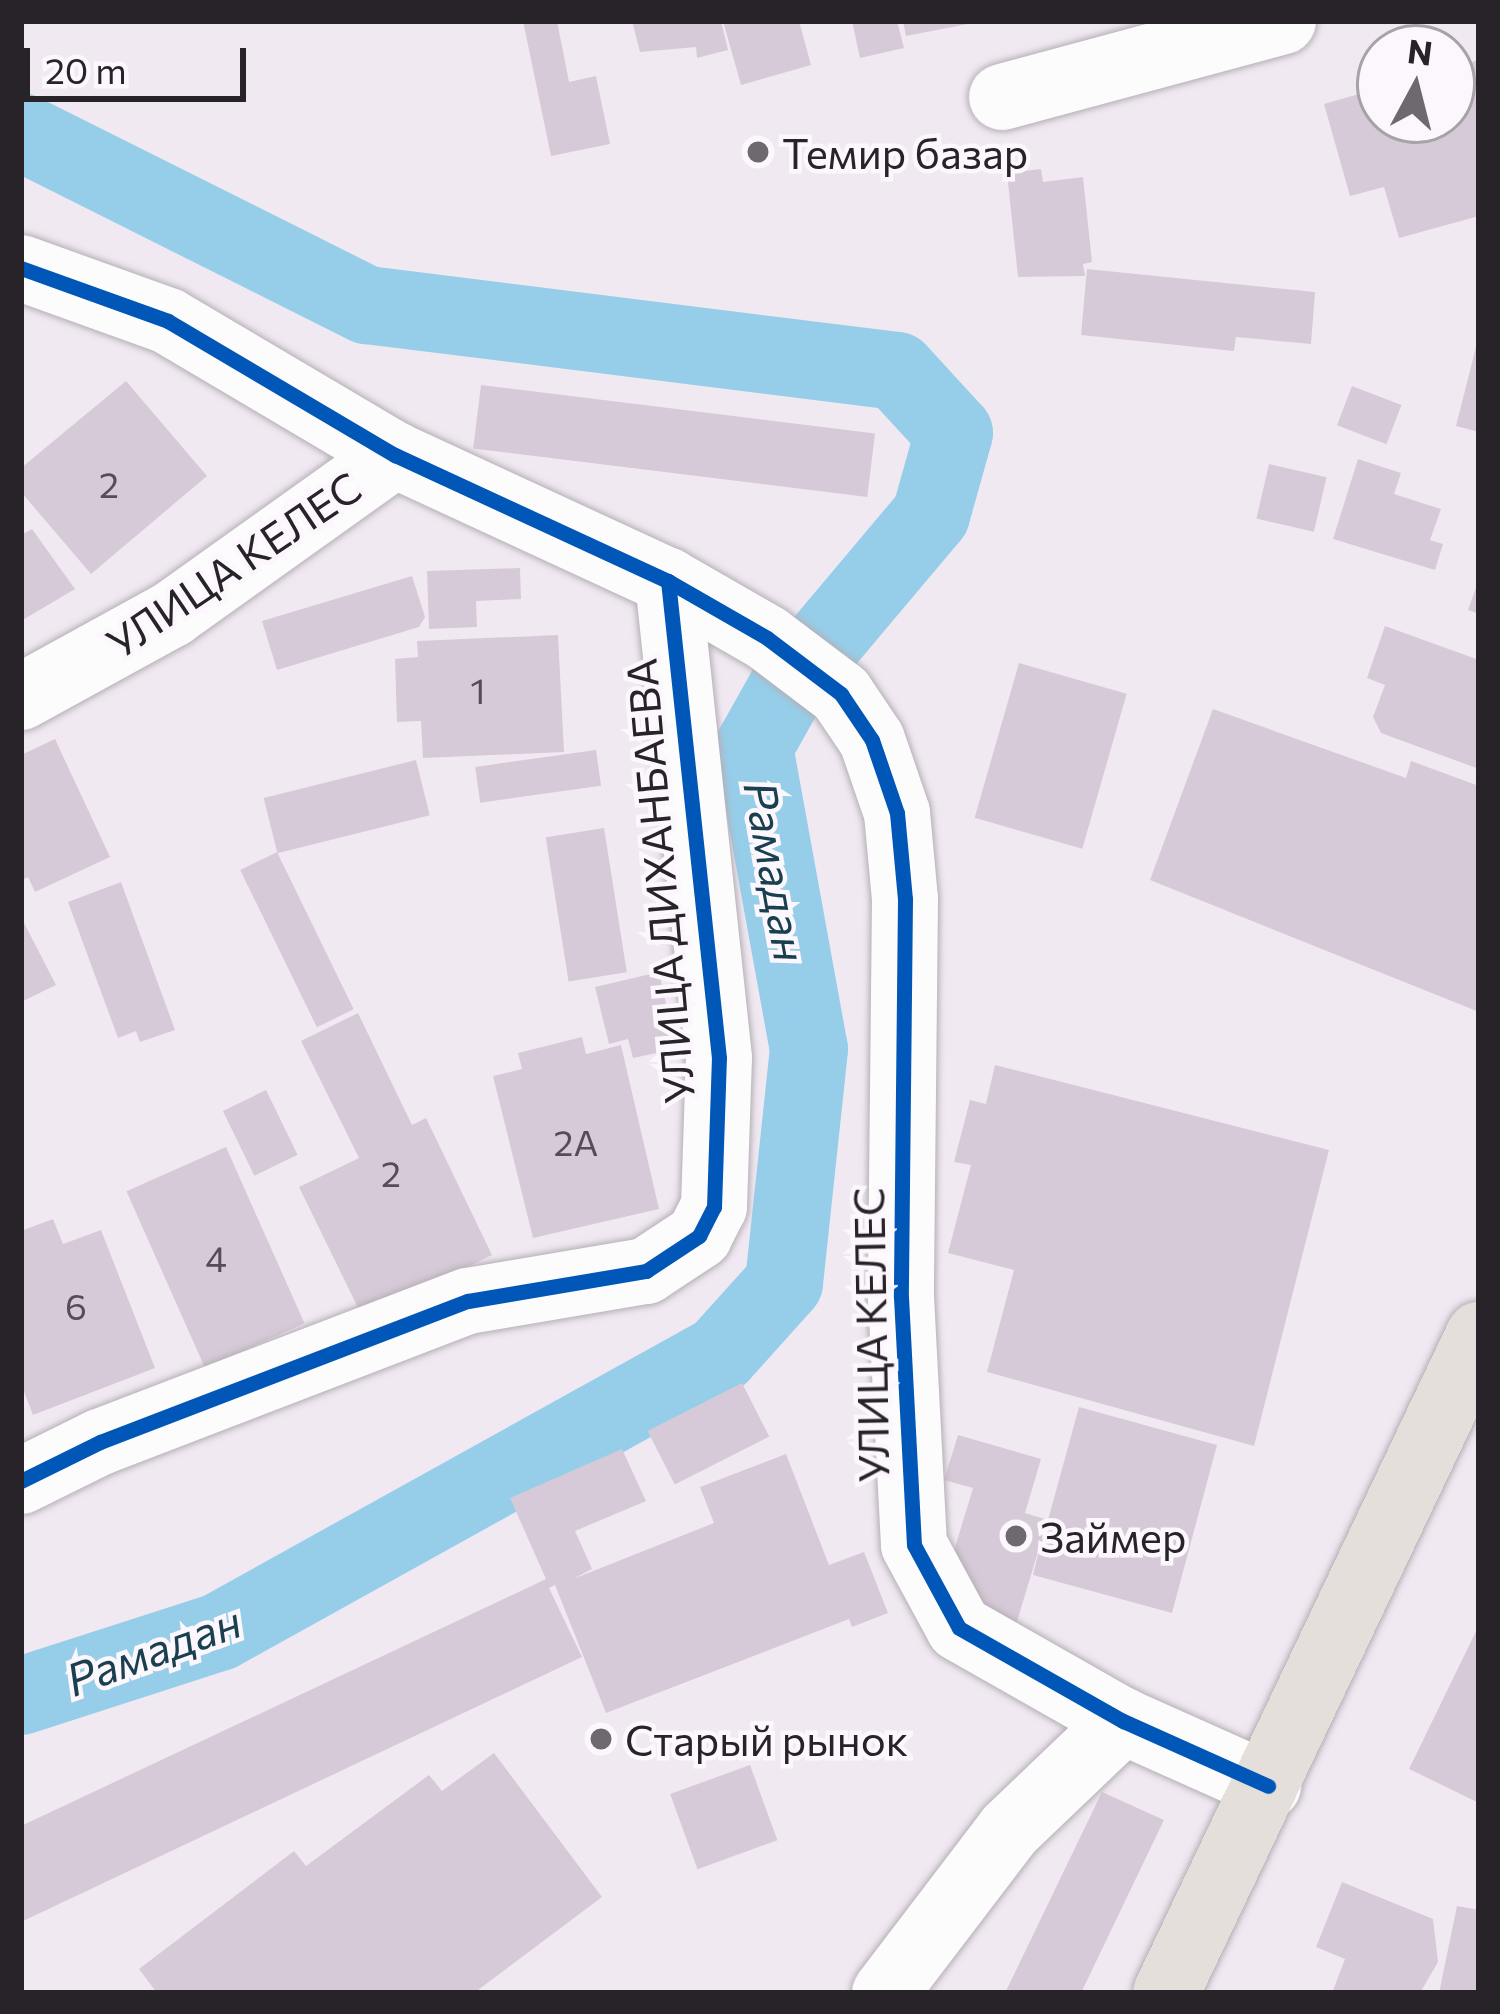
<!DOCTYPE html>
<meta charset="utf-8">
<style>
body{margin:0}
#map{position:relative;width:1500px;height:2014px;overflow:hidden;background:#f1e9f2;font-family:Commissioner,sans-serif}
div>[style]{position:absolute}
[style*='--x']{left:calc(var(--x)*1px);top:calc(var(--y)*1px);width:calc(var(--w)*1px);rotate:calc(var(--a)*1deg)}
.canal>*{height:78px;margin:-39px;padding:0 39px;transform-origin:39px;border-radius:39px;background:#96ceea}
.building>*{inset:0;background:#d7cad8;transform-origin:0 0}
.roads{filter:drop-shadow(0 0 3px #b5afb6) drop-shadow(0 0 3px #b5afb6)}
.minor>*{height:66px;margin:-33px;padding:0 33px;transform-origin:33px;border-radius:33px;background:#fdfcfd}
.major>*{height:66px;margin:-33px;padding:0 33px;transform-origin:33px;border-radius:33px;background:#e4dfda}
.cycleway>*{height:15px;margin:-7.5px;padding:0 7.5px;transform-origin:7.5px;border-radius:7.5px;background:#0057b8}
.dots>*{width:33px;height:33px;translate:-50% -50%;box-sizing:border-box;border:6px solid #fcf6fd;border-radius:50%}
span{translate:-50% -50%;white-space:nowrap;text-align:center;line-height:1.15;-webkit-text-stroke:9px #fcf6fd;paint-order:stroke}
.number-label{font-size:36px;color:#544d55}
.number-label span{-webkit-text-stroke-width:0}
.poi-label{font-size:42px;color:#282329}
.left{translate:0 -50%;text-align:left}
.street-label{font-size:42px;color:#282329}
.water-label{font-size:45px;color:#1a404f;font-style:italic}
.frame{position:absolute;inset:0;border:24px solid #282329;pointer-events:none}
.north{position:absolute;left:1356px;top:24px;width:120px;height:120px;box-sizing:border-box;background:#fcf6fd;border:3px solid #a7a2a8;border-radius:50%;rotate:7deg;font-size:33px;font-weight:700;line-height:48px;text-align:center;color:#282329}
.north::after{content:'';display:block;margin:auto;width:42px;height:54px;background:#6e686f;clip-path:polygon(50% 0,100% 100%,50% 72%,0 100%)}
.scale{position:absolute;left:24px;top:48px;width:222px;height:54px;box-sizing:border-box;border:6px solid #282329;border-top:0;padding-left:15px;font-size:36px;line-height:42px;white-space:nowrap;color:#282329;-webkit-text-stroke:9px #fcf6fd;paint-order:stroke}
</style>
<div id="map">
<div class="canal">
<i style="--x:21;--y:132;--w:387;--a:26.6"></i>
<i style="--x:367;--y:305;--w:534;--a:7.1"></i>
<i style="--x:897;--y:371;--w:84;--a:47.4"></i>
<i style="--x:954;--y:433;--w:85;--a:105.7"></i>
<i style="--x:931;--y:515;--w:217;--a:130.1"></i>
<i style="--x:791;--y:681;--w:76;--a:119.3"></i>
<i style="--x:754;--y:747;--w:307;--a:79.7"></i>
<i style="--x:809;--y:1049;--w:235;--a:96.1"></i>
<i style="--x:784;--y:1283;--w:96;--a:132"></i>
<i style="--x:720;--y:1354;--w:573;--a:150.97"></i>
<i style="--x:219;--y:1632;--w:208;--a:162.1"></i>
</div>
<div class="building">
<i style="clip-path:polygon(523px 21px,557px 21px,569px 82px,596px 76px,610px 144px,551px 156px)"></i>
<i style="clip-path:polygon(632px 21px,721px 21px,728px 50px,697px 58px,696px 47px,640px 52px)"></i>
<i style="clip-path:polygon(723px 21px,799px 21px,811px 65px,741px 85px)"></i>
<i style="clip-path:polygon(852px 21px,897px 21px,904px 48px,860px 58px)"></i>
<i style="clip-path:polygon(903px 21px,972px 21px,973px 23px,906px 36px)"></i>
<i style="clip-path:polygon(1479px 60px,1479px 216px,1399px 238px,1384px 187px,1350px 196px,1324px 104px,1380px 88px,1380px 120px,1452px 120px,1452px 67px)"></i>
<i style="clip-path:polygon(1041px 169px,1043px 182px,1083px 177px,1092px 262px,1083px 264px,1085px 276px,1018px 277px,1007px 173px)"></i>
<i style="clip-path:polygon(1087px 269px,1315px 292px,1311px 344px,1236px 337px,1234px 351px,1081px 335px)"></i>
<i style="clip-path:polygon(1477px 343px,1479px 343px,1479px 432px,1456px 426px)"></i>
<i style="clip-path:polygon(126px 381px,207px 476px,91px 574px,21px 492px,21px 468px)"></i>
<i style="left:481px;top:385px;width:397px;height:64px;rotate:7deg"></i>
<i style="left:1352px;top:386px;width:53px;height:42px;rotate:21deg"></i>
<i style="clip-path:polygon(1358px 459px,1401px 473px,1394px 494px,1441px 509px,1430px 540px,1443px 544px,1435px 570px,1333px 539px)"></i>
<i style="left:1269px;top:464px;width:59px;height:56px;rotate:13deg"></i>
<i style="clip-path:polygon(32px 529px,75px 589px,21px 621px,21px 535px)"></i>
<i style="clip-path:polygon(520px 568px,521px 599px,476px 601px,477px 627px,429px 629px,427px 571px)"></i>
<i style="clip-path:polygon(412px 576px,425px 617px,419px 627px,277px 670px,262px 621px)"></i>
<i style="clip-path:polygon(1478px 582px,1479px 582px,1479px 614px,1468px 610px)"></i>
<i style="clip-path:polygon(1385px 626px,1479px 660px,1479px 769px,1381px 733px,1373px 717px,1385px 685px,1367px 678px)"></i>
<i style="clip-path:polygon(558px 635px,564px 752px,423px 758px,421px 721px,397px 722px,395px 659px,418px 657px,417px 641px)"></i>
<i style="left:1019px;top:663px;width:112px;height:161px;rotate:16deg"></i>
<i style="clip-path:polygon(1213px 709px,1406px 778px,1411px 761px,1479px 786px,1479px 1012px,1150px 880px)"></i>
<i style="clip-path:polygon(55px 739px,110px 857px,35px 892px,28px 877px,21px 881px,21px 755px)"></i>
<i style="left:596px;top:750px;width:36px;height:122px;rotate:82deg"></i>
<i style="left:416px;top:760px;width:57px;height:157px;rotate:76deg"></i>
<i style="left:604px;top:828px;width:146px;height:59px;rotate:81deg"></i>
<i style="left:277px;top:852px;width:175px;height:41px;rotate:64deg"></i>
<i style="clip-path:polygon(121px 882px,175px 1030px,140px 1042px,136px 1031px,118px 1038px,68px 902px)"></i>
<i style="clip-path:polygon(21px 917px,56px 985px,21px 1002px)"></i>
<i style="clip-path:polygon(659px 972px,676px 1049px,633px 1058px,628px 1039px,609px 1044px,595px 987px)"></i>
<i style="clip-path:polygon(358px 1013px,412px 1125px,426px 1118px,492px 1255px,363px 1318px,299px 1187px,359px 1158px,301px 1041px)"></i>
<i style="clip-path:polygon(582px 1037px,586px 1054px,621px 1045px,659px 1209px,533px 1238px,493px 1076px,522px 1069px,518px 1053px)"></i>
<i style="clip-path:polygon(995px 1065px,1329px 1150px,1254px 1446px,987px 1372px,1014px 1270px,948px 1253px,971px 1165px,954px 1162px,970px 1100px,986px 1104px)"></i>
<i style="left:266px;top:1090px;width:72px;height:48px;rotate:64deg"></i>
<i style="left:226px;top:1147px;width:193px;height:109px;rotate:66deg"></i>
<i style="clip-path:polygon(53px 1219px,63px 1244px,101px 1230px,155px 1368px,33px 1415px,21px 1384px,21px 1231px)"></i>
<i style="left:742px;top:1383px;width:60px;height:106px;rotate:63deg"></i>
<i style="clip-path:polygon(1079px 1407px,1217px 1445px,1172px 1613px,1033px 1575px,1041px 1542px,1015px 1628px,946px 1577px,973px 1488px,944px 1480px,958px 1435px,1041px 1459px,1025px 1513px,1048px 1520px)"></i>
<i style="clip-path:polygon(622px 1449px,646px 1501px,575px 1531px,592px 1569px,573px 1579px,714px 1523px,700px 1487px,786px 1454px,829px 1565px,864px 1552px,888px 1613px,852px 1627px,849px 1619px,606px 1713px,555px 1585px,549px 1588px,582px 1657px,21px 1922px,21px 1826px,546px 1579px,510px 1498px)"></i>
<i style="clip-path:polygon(1479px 1625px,1479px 1803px,1409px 1769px)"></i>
<i style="clip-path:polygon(494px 1753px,602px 1897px,474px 1993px,157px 1993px,139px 1969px,294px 1851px,306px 1866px,429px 1775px,442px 1791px)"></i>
<i style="left:750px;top:1765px;width:80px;height:85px;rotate:70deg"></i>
<i style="clip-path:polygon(1102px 1792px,1164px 1820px,1081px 1993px,1005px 1993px)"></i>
<i style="clip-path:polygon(1342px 1882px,1433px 1919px,1438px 1962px,1420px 1993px,1332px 1993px,1345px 1959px,1316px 1947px)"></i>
<i style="clip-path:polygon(1457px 1906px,1479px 1910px,1479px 1993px,1439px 1993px)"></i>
</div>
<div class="roads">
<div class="minor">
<i style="--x:1002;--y:97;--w:291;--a:-15.1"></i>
<i style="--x:21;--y:268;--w:156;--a:19.8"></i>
<i style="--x:168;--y:321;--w:264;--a:30.6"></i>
<i style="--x:395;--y:455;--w:301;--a:24.8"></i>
<i style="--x:668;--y:581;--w:114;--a:29.9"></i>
<i style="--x:767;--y:638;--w:93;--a:37.1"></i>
<i style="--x:841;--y:694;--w:55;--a:56"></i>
<i style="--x:872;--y:740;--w:77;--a:71.1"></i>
<i style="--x:897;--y:813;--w:86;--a:84.7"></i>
<i style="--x:905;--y:899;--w:398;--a:90.6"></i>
<i style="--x:901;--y:1297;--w:248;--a:87"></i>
<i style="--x:914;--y:1545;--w:94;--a:61.5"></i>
<i style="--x:959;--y:1628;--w:189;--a:29.6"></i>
<i style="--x:1123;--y:1721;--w:159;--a:24.1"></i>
<i style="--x:21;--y:697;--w:172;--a:-28.8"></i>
<i style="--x:172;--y:614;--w:274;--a:-35.5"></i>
<i style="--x:21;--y:1481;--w:88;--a:-26.3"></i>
<i style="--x:100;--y:1442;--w:394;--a:-21"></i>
<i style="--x:468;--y:1301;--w:181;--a:-9.6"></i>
<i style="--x:646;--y:1271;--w:64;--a:-33.4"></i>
<i style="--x:699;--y:1236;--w:33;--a:-63"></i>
<i style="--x:714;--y:1207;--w:149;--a:-88.1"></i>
<i style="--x:719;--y:1058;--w:480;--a:-96.1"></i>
<i style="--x:885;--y:1993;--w:205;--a:-52.7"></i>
<i style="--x:1009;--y:1830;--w:158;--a:-43.7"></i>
</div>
<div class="major">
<i style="--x:1166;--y:1993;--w:729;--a:-64.56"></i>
</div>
</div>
<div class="cycleway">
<i style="--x:21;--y:268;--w:156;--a:19.8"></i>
<i style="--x:168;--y:321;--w:264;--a:30.6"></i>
<i style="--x:395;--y:455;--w:301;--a:24.8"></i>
<i style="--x:668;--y:581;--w:114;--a:29.9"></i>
<i style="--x:767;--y:638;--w:93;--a:37.1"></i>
<i style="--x:841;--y:694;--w:55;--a:56"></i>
<i style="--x:872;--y:740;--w:77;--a:71.1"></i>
<i style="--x:897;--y:813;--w:86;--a:84.7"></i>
<i style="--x:905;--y:899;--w:398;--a:90.6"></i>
<i style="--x:901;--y:1297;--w:248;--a:87"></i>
<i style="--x:914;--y:1545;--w:94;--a:61.5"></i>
<i style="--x:959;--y:1628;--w:189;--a:29.6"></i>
<i style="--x:1123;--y:1721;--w:159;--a:24.1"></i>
<i style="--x:21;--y:1481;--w:88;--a:-26.3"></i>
<i style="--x:100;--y:1442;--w:394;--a:-21"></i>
<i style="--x:468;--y:1301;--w:181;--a:-9.6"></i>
<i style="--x:646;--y:1271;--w:64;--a:-33.4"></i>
<i style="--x:699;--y:1236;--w:33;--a:-63"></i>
<i style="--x:714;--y:1207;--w:149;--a:-88.1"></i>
<i style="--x:719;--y:1058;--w:480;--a:-96.1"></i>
</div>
<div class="dots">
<i style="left:758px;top:152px;background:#6e686f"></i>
<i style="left:1016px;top:1536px;background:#6e686f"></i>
<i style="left:601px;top:1739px;background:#6e686f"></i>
</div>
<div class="number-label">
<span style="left:109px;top:484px">2</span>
<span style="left:478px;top:690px">1</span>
<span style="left:576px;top:1142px">2А</span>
<span style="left:391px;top:1173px">2</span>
<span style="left:216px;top:1258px">4</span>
<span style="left:76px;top:1306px">6</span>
</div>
<div class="poi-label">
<span class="left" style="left:782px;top:152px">Темир базар</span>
<span class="left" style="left:1040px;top:1536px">Займер</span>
<span class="left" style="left:625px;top:1739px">Старый рынок</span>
</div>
<div class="street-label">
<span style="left:233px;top:564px;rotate:-34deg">УЛИЦА КЕЛЕС</span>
<span style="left:659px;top:881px;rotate:-95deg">УЛИЦА ДИХАНБАЕВА</span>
<span style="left:870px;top:1335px;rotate:-91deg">УЛИЦА КЕЛЕС</span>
</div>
<div class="water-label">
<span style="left:777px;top:871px;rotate:80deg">Рамадан</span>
<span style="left:153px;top:1649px;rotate:-20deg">Рамадан</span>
</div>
<div class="frame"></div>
<div class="north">N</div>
<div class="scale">20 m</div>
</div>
